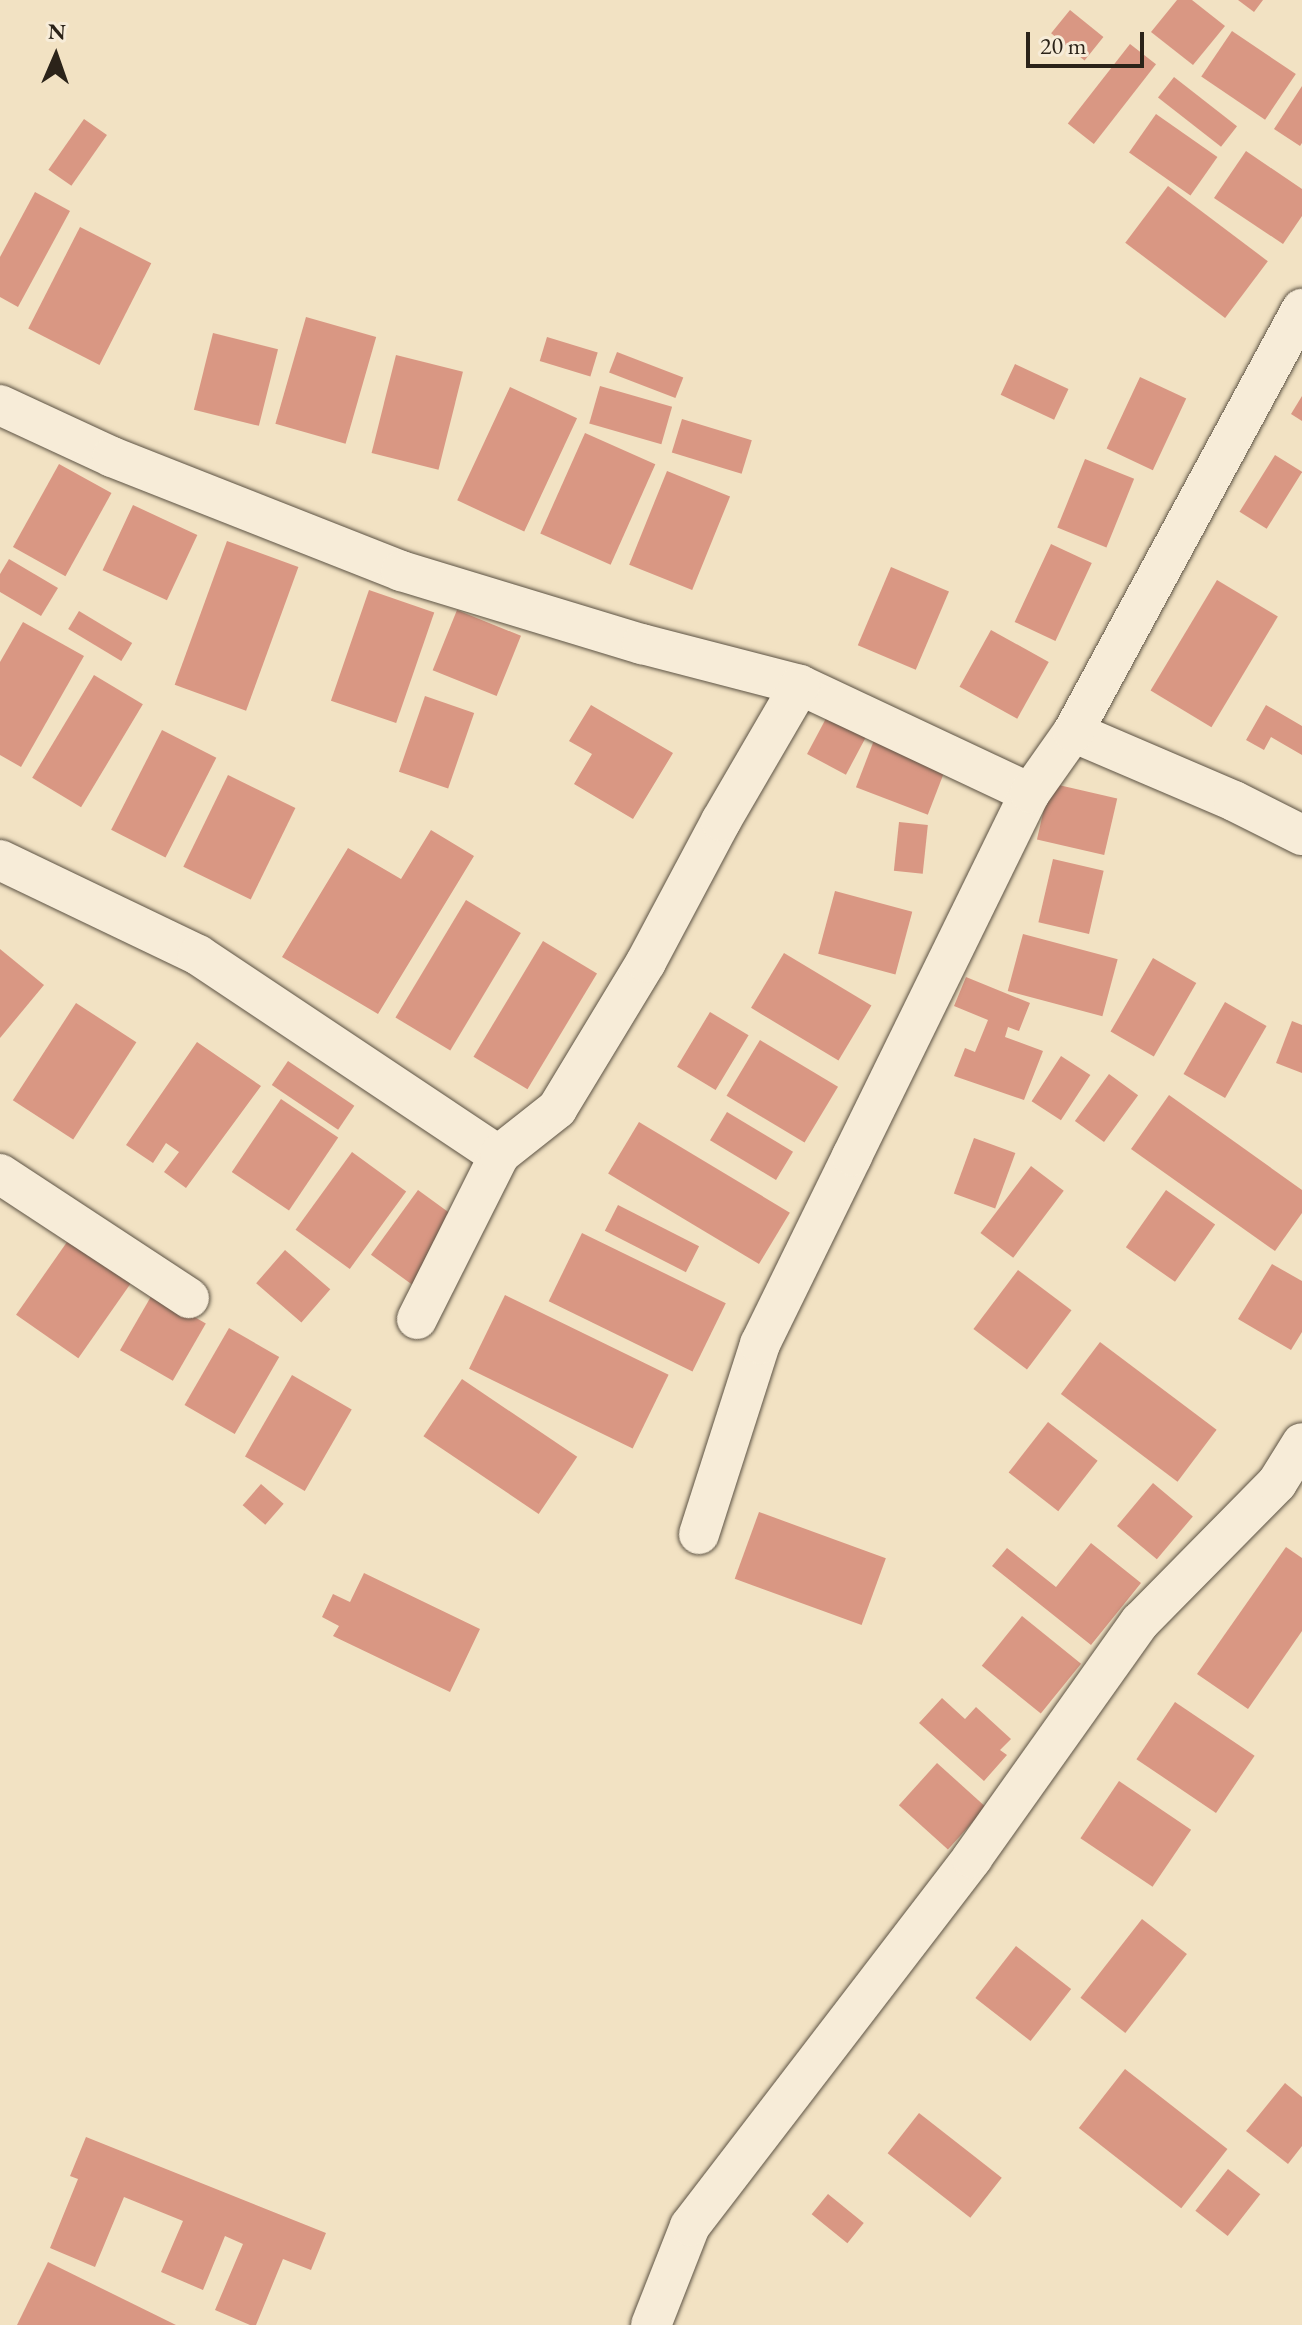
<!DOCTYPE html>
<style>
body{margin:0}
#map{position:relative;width:1302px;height:2325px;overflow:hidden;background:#f2e2c3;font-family:"EB Garamond",serif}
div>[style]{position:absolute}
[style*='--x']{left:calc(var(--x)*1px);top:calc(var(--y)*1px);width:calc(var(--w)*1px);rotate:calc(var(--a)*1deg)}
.building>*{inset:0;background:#d99783;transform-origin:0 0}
.roads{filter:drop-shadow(0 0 2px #5d5344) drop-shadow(0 0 2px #5d5344)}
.minor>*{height:40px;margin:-20px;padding:0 20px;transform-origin:20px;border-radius:20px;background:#f7ecd8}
span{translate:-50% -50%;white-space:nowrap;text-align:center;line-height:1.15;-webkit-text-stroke:6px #f7ecd8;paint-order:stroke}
.north{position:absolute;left:16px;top:16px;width:80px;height:80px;-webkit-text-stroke:6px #f7ecd8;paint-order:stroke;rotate:2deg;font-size:22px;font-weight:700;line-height:32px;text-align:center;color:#2b2319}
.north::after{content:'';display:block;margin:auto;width:28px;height:36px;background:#2b2319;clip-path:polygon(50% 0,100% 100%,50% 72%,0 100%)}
.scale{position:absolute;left:1026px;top:32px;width:118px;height:36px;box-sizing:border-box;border:4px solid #2b2319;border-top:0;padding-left:10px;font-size:24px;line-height:28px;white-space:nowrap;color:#2b2319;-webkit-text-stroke:6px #f7ecd8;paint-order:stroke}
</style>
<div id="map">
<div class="building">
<i style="clip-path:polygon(1177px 0,1192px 0,1225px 26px,1193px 65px,1151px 32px)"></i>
<i style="clip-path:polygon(1238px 0,1263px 0,1254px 12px)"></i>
<i style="left:1070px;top:10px;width:43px;height:30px;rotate:39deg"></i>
<i style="left:1232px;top:31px;width:77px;height:55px;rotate:34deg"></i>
<i style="left:1130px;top:44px;width:33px;height:101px;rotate:38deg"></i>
<i style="left:1174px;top:77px;width:80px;height:26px;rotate:38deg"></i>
<i style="clip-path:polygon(1302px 86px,1302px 143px,1300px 146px,1274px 129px)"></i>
<i style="left:1156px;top:114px;width:75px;height:47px;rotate:35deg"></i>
<i style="left:84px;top:119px;width:28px;height:62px;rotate:35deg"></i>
<i style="clip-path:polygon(1246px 151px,1302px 189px,1302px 216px,1283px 244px,1214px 198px)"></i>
<i style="left:1168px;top:186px;width:125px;height:71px;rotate:37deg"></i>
<i style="clip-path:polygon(35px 192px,70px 211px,18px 307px,0 297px,0 257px)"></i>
<i style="left:80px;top:227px;width:80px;height:114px;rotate:27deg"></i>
<i style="left:306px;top:317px;width:73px;height:111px;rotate:16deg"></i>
<i style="left:213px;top:333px;width:67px;height:79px;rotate:14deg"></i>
<i style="left:547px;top:337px;width:53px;height:25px;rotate:17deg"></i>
<i style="left:617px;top:352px;width:71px;height:22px;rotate:21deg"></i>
<i style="left:396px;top:355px;width:69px;height:101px;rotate:14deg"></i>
<i style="left:1015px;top:364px;width:59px;height:34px;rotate:25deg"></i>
<i style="left:1140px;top:377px;width:51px;height:79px;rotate:25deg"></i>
<i style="left:600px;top:386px;width:75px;height:39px;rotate:16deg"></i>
<i style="left:510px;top:387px;width:74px;height:125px;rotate:25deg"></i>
<i style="clip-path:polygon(1302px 396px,1302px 421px,1291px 414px)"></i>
<i style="left:682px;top:419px;width:73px;height:35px;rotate:17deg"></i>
<i style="left:585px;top:433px;width:77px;height:110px;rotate:24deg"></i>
<i style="left:1275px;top:455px;width:32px;height:67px;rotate:32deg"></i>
<i style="left:1085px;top:459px;width:53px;height:74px;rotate:22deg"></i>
<i style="left:59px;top:464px;width:60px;height:95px;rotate:29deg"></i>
<i style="left:667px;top:471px;width:68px;height:101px;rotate:22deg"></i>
<i style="left:133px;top:505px;width:71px;height:72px;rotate:25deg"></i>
<i style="left:227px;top:541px;width:76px;height:153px;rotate:20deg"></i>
<i style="left:1051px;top:544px;width:45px;height:86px;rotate:25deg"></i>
<i style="clip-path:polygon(9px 559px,58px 588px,41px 616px,0 592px,0 574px)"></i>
<i style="left:891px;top:567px;width:63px;height:85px;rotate:23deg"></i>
<i style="left:1217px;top:580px;width:71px;height:129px;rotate:31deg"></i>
<i style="left:369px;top:590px;width:69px;height:117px;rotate:19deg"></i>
<i style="left:457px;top:610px;width:69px;height:65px;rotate:22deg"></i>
<i style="left:79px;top:611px;width:62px;height:21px;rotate:31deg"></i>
<i style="clip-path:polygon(23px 622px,84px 656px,21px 767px,0 755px,0 662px)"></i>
<i style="left:991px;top:630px;width:66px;height:65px;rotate:29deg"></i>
<i style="left:94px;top:675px;width:57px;height:120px;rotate:31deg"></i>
<i style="left:425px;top:696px;width:52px;height:80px;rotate:19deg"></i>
<i style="clip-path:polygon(591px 705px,673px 753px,633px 819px,574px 784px,592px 754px,569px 741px)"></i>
<i style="clip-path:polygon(1266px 705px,1302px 726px,1302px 755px,1271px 737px,1264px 750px,1246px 740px)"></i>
<i style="left:831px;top:709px;width:44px;height:51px;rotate:28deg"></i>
<i style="left:162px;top:730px;width:61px;height:112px;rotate:27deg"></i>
<i style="left:876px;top:735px;width:77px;height:56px;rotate:21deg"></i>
<i style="left:228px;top:775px;width:75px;height:102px;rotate:26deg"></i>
<i style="left:1050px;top:783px;width:69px;height:58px;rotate:13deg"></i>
<i style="left:899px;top:822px;width:29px;height:49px;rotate:6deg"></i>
<i style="clip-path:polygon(431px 830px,474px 856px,378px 1014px,282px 957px,348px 848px,401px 879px)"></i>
<i style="left:1053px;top:859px;width:52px;height:65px;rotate:13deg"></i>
<i style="left:835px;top:891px;width:80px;height:65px;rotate:15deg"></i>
<i style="left:466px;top:900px;width:64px;height:137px;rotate:31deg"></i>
<i style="left:1023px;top:934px;width:98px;height:59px;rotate:15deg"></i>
<i style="left:543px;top:941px;width:63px;height:135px;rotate:31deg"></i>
<i style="clip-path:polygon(0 949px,44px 985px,0 1038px)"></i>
<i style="left:784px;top:953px;width:102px;height:64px;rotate:31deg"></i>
<i style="left:1153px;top:958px;width:50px;height:85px;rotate:30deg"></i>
<i style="clip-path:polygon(966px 977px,1030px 1003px,1019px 1031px,1008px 1027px,1005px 1037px,1043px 1051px,1024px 1100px,954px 1076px,965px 1048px,975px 1052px,988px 1020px,954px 1006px)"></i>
<i style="left:1225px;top:1002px;width:48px;height:83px;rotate:30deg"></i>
<i style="left:76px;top:1003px;width:72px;height:116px;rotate:33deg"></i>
<i style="left:710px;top:1012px;width:45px;height:64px;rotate:31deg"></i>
<i style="clip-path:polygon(1292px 1021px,1302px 1025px,1302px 1073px,1276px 1063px)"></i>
<i style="left:760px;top:1040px;width:91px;height:65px;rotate:31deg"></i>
<i style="clip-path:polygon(197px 1042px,261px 1086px,186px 1188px,164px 1172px,179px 1152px,166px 1143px,153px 1163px,126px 1145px)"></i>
<i style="left:1061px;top:1056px;width:35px;height:54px;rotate:33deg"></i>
<i style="left:288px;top:1061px;width:80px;height:29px;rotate:34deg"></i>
<i style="left:1109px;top:1074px;width:36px;height:58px;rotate:36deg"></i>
<i style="clip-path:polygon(1169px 1095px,1302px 1190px,1302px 1213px,1275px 1251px,1131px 1149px)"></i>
<i style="left:281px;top:1099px;width:69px;height:88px;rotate:34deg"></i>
<i style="left:727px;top:1112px;width:77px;height:33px;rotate:31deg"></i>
<i style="left:639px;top:1122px;width:176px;height:60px;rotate:31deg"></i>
<i style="left:974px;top:1138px;width:44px;height:59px;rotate:20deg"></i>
<i style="left:352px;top:1152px;width:67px;height:96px;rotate:36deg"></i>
<i style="left:1031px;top:1166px;width:41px;height:84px;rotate:37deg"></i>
<i style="left:418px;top:1190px;width:57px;height:80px;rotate:36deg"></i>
<i style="left:1166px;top:1190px;width:60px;height:70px;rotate:35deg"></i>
<i style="left:618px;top:1205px;width:91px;height:29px;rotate:27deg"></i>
<i style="left:74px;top:1232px;width:76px;height:101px;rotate:35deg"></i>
<i style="left:582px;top:1233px;width:160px;height:76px;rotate:26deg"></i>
<i style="left:285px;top:1250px;width:60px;height:44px;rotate:41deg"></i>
<i style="clip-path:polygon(1272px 1264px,1302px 1281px,1302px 1332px,1291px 1350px,1238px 1319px)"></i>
<i style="left:1018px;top:1270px;width:67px;height:74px;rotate:37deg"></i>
<i style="left:153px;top:1293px;width:61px;height:66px;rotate:30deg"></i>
<i style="left:505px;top:1295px;width:182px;height:82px;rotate:26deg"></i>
<i style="left:229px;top:1328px;width:58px;height:89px;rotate:30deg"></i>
<i style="left:1100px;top:1342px;width:146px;height:65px;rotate:37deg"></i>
<i style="left:292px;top:1375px;width:69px;height:94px;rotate:30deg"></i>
<i style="left:462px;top:1379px;width:139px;height:69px;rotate:34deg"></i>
<i style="left:1048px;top:1422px;width:63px;height:64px;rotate:38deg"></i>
<i style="left:1153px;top:1483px;width:52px;height:56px;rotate:40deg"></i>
<i style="left:261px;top:1484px;width:30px;height:28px;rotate:41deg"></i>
<i style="left:759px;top:1512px;width:135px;height:71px;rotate:20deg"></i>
<i style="clip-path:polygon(1091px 1543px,1141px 1583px,1091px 1645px,992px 1566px,1007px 1548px,1056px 1587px)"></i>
<i style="clip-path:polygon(1286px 1547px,1302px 1558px,1302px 1631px,1248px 1709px,1197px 1674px)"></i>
<i style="clip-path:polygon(364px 1573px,480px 1629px,450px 1692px,333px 1636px,339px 1626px,322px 1617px,333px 1594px,350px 1602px)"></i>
<i style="left:1022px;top:1616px;width:76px;height:64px;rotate:39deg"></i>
<i style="clip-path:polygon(942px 1698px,965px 1719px,976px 1707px,1011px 1739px,1000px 1750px,1007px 1755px,984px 1781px,919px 1723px)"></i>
<i style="left:1175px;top:1702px;width:96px;height:69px;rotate:34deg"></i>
<i style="left:937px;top:1763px;width:66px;height:57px;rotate:42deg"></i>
<i style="left:1119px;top:1781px;width:87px;height:69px;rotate:34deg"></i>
<i style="left:1142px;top:1919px;width:57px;height:100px;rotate:38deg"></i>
<i style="left:1016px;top:1946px;width:70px;height:66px;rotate:38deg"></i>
<i style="left:1125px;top:2069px;width:130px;height:75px;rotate:38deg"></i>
<i style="clip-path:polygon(1285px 2083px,1302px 2097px,1302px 2146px,1288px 2164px,1246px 2131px)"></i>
<i style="left:919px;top:2113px;width:105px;height:51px;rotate:38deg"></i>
<i style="clip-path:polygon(86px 2137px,326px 2233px,311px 2270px,283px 2259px,256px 2325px,250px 2325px,215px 2310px,243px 2244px,225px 2236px,203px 2290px,161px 2272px,183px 2221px,124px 2197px,95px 2267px,50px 2248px,78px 2179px,70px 2176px)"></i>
<i style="left:1228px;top:2169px;width:41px;height:53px;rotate:38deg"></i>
<i style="left:828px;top:2194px;width:46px;height:26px;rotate:39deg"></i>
<i style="clip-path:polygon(48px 2262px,176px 2325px,17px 2325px)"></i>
</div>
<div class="roads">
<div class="minor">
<i style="--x:0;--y:405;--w:123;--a:24.9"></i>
<i style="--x:112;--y:457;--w:311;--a:21.5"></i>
<i style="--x:401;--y:571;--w:252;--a:16.9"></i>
<i style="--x:642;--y:644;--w:163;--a:14.5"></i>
<i style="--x:800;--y:685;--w:254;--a:25.2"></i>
<i style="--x:1073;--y:732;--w:175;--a:23.2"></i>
<i style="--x:1234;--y:801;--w:76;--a:26.6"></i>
<i style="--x:0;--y:860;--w:220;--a:25.6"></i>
<i style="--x:198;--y:955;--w:362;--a:33.7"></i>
<i style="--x:0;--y:1174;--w:226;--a:33.3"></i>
<i style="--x:417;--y:1319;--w:185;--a:-63.3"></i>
<i style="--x:500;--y:1154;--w:73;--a:-38.3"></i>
<i style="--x:557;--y:1109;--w:172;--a:-58.8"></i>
<i style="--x:646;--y:962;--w:160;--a:-62"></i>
<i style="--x:721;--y:821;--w:157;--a:-59.8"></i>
<i style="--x:699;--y:1534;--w:200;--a:-72.2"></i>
<i style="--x:760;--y:1344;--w:209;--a:-63.9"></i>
<i style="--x:852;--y:1156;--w:404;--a:-63.9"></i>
<i style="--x:1030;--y:793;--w:75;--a:-54.8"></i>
<i style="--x:1073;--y:732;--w:481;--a:-61.6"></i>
<i style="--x:651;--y:2325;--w:106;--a:-68.5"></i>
<i style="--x:690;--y:2226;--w:464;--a:-52.5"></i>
<i style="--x:972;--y:1858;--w:290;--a:-54.6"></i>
<i style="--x:1140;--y:1622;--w:195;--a:-45.4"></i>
<i style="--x:1277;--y:1483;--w:47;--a:-58"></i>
</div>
</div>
<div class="north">N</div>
<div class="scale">20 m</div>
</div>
